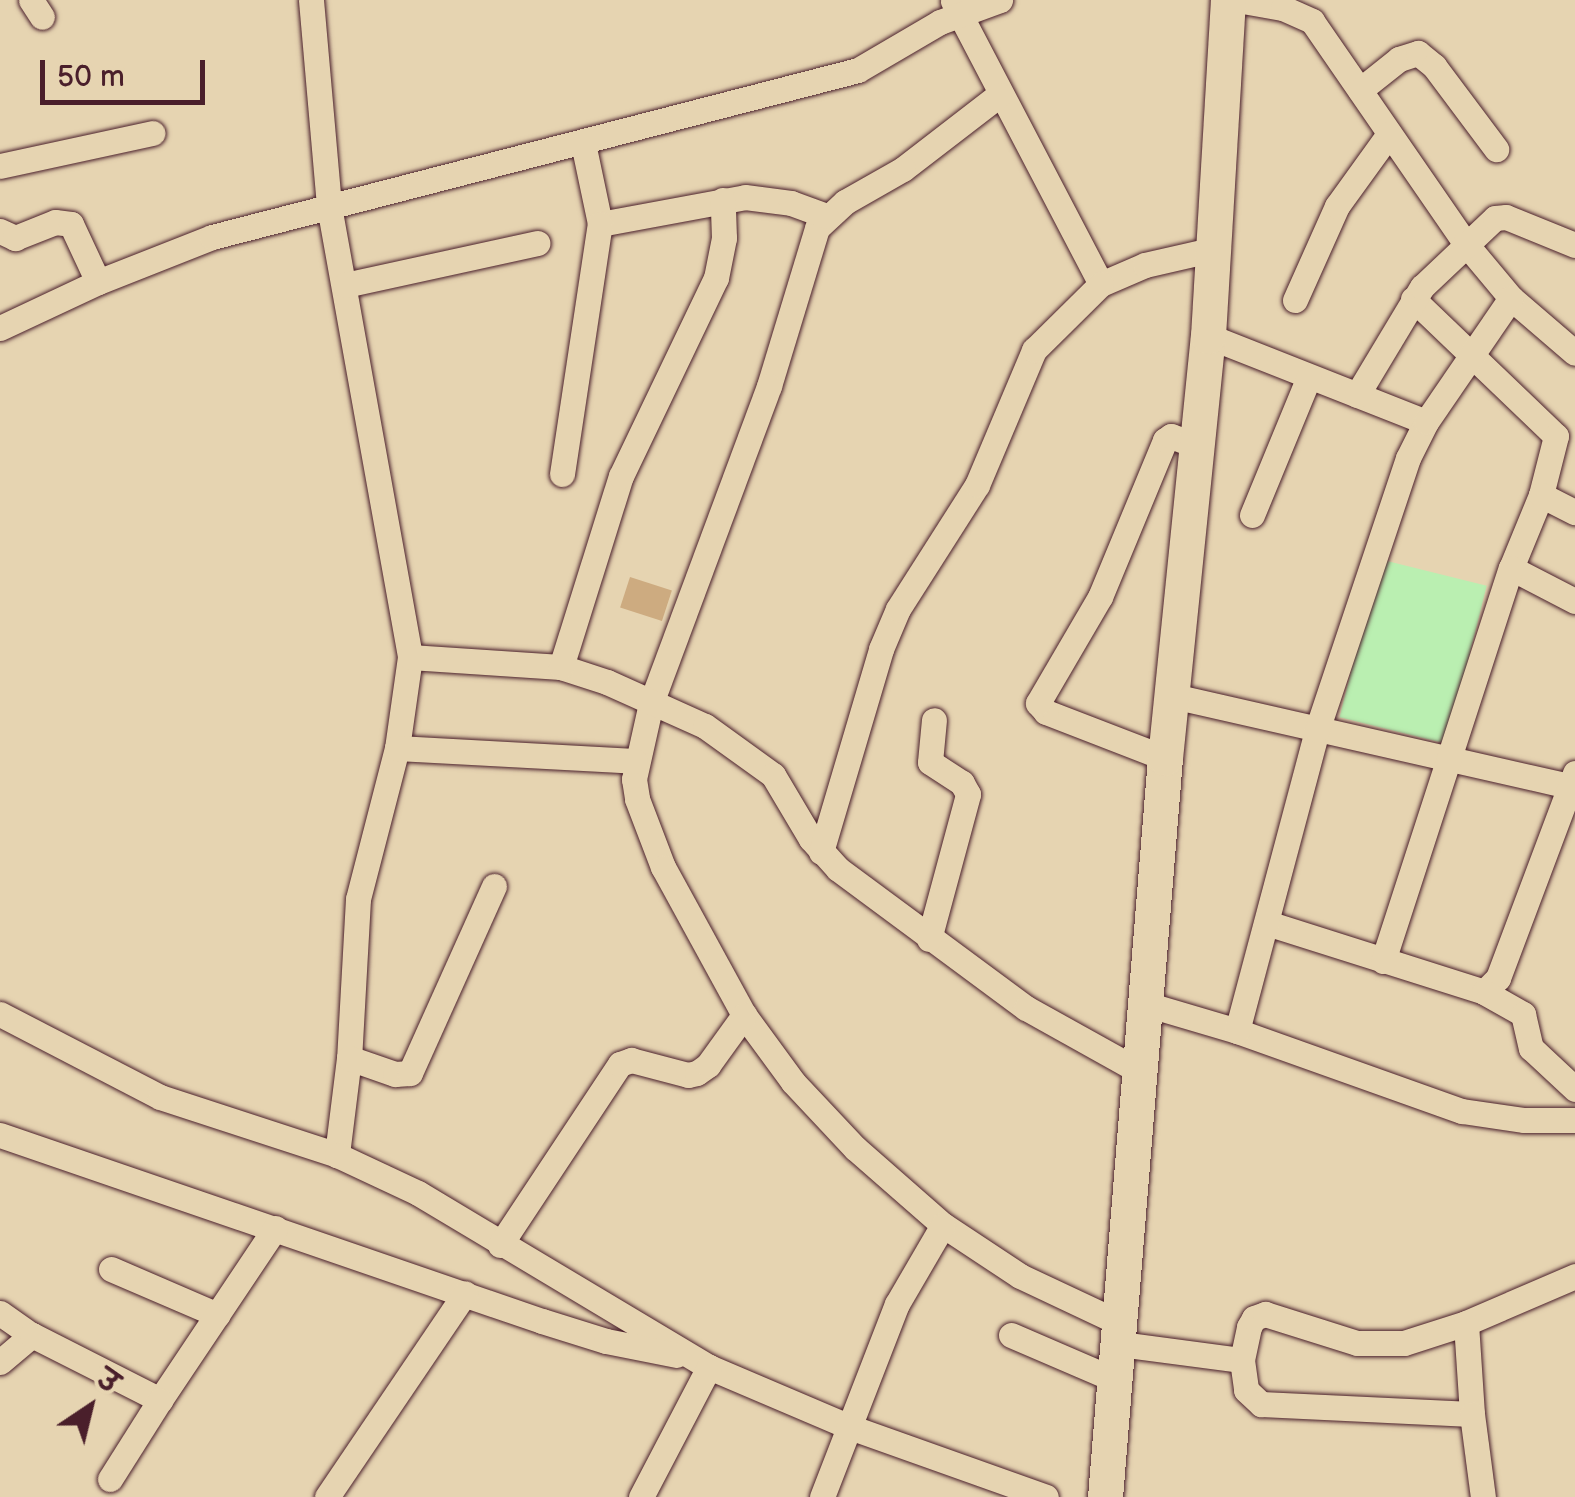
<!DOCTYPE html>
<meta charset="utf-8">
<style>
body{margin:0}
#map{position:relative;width:1575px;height:1497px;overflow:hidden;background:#e6d4b1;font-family:"Balsamiq Sans","Playpen Sans Deva",sans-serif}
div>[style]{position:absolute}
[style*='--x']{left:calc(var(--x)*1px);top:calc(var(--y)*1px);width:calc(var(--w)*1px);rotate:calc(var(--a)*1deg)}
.green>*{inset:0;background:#baefb1;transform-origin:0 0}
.building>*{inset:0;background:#cdab80;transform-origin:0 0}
.roads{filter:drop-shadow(0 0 2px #4a1f2b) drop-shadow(0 0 2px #4a1f2b)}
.street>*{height:25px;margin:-12.5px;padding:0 12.5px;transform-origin:12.5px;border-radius:12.5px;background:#e6d4b1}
.secondary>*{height:35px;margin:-17.5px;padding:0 17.5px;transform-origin:17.5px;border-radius:17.5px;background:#e6d4b1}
span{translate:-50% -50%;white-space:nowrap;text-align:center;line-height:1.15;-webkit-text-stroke:10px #e6d4b1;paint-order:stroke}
.north{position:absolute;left:40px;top:1357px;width:100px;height:100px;-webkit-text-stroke:8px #e6d4b1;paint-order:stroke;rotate:35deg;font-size:28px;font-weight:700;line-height:40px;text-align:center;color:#4a1f2b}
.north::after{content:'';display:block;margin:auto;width:35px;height:45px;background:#4a1f2b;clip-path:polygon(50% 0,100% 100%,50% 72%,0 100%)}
.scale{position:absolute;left:40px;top:60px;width:165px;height:45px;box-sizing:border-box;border:5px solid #4a1f2b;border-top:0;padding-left:12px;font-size:30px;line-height:35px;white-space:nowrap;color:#4a1f2b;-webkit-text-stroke:8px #e6d4b1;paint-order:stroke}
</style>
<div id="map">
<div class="green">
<i style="left:1379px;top:559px;width:111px;height:163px;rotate:14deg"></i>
</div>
<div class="building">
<i style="left:630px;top:577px;width:44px;height:32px;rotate:18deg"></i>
</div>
<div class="roads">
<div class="street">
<i style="--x:31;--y:0;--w:20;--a:57"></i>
<i style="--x:311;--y:0;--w:207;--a:85"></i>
<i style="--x:329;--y:206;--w:458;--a:79.8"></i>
<i style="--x:410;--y:657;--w:92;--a:98.1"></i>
<i style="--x:397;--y:748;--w:156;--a:104.5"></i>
<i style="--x:358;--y:899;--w:159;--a:93.2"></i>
<i style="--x:349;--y:1058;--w:98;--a:97.1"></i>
<i style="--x:1237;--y:0;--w:47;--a:9.9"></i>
<i style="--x:1283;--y:8;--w:32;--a:24"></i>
<i style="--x:1312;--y:21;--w:270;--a:55.4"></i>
<i style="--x:1465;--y:243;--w:72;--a:50.1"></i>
<i style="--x:1511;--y:298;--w:84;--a:40.7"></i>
<i style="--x:953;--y:1;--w:319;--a:62.4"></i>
<i style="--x:1101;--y:284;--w:48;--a:-23.4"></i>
<i style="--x:1145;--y:265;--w:72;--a:-12.9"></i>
<i style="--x:1360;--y:90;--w:50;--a:-38.5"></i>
<i style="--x:1399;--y:59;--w:20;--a:-18"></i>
<i style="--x:1418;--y:53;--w:21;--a:39"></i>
<i style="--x:1434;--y:66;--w:104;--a:53.2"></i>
<i style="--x:999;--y:95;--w:121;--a:142.4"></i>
<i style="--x:903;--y:169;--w:67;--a:150.4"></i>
<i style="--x:845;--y:202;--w:38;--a:137"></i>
<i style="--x:817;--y:228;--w:165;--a:106.9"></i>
<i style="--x:769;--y:386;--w:338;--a:110.4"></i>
<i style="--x:651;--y:703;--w:78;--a:102.6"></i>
<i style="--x:634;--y:779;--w:20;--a:81"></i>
<i style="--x:637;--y:799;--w:73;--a:69.1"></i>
<i style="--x:663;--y:867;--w:169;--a:61.3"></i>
<i style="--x:744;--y:1015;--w:83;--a:53.8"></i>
<i style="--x:793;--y:1082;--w:91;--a:46.8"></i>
<i style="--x:855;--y:1148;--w:117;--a:41.2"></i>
<i style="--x:943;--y:1225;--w:92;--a:33.5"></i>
<i style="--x:1020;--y:1276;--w:113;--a:25.2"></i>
<i style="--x:583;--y:143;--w:83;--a:78.1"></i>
<i style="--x:600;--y:224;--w:147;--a:-10.5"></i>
<i style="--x:745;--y:197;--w:46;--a:7.4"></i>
<i style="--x:791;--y:203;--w:37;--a:20"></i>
<i style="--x:0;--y:166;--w:156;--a:-12.2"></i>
<i style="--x:0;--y:231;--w:17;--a:25"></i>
<i style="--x:15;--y:238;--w:43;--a:-21.8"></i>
<i style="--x:55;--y:222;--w:16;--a:7"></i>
<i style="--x:71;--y:224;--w:64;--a:65"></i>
<i style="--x:345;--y:285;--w:197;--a:-12.3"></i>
<i style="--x:1413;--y:299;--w:198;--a:43.8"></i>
<i style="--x:1556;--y:436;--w:61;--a:104.3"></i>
<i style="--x:1541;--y:495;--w:79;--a:112.3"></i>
<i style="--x:1511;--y:568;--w:72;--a:27.3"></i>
<i style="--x:1295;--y:300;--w:103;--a:-65.9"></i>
<i style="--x:1337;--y:206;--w:89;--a:-54.2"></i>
<i style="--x:0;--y:328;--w:108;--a:-25.1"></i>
<i style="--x:98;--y:282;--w:123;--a:-21.5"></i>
<i style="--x:212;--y:237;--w:667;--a:-14.49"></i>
<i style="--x:858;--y:70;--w:95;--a:-30.3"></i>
<i style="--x:940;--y:22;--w:64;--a:-20.1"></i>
<i style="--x:1208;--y:336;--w:234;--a:21.5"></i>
<i style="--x:1357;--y:395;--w:126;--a:-59"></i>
<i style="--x:1422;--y:287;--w:100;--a:-43.4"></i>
<i style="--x:1495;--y:218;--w:11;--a:-5"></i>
<i style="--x:1506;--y:217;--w:74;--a:22.1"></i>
<i style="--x:562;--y:474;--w:253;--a:-81.4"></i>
<i style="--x:1541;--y:495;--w:38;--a:27"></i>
<i style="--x:1252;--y:515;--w:149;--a:-67.6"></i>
<i style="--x:410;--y:657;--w:151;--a:3.8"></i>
<i style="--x:561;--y:667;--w:48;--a:18.1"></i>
<i style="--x:607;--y:682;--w:107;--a:24.2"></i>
<i style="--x:705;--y:726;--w:84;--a:35.8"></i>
<i style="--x:773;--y:775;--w:74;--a:59.3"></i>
<i style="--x:811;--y:839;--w:40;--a:48"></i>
<i style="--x:838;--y:869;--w:234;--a:36.5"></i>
<i style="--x:1026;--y:1008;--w:134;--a:29.1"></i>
<i style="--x:561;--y:667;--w:200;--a:-72.6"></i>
<i style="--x:621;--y:476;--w:220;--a:-64.4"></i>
<i style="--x:716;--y:278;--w:41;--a:-78.7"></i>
<i style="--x:724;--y:238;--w:38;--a:-92"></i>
<i style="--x:1173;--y:696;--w:405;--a:12.8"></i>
<i style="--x:397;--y:748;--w:238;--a:3.1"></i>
<i style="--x:1165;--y:758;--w:128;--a:-158.9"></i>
<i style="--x:1046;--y:712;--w:12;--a:-132"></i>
<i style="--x:1038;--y:703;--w:123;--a:-59.7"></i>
<i style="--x:1100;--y:597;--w:170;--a:-67.5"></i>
<i style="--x:1165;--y:440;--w:7;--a:-34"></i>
<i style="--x:1171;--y:436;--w:28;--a:21"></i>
<i style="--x:821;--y:852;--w:212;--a:-73.5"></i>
<i style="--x:881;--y:649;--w:43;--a:-67"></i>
<i style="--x:898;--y:609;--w:147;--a:-57.5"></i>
<i style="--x:977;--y:485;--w:147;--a:-67.1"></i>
<i style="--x:1034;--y:350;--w:94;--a:-44.6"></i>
<i style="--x:1267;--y:923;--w:228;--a:17.6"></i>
<i style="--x:1484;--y:992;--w:20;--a:-45"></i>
<i style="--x:1498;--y:978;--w:219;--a:-69.4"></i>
<i style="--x:929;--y:939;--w:150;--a:-74.9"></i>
<i style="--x:968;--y:794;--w:13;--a:-119"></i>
<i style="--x:962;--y:783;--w:38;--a:-147"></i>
<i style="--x:930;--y:762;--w:42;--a:-84.6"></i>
<i style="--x:1383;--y:961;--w:413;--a:-72"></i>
<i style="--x:1484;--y:992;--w:45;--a:29.4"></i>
<i style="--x:1523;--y:1014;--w:35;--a:77"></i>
<i style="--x:1531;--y:1048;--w:60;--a:43"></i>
<i style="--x:1146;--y:1004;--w:95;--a:16.5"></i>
<i style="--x:1237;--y:1031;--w:239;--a:19.6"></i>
<i style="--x:1462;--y:1111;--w:63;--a:8.3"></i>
<i style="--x:1524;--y:1120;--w:51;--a:0"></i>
<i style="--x:0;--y:1014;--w:180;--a:27.4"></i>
<i style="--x:160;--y:1097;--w:186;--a:18.1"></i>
<i style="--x:337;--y:1155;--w:89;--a:25.1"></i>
<i style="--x:418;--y:1193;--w:339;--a:30.9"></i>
<i style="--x:709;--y:1367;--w:150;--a:23.1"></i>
<i style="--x:847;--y:1426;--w:211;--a:19.6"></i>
<i style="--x:1237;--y:1031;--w:311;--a:-75.1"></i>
<i style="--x:1317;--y:730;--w:287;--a:-71.5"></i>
<i style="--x:1408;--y:458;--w:40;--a:-63.4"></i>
<i style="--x:1426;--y:422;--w:150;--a:-55.6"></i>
<i style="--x:349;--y:1058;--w:49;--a:19.2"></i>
<i style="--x:395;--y:1074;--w:15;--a:-4"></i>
<i style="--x:410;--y:1073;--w:205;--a:-65.8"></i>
<i style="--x:0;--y:1135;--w:573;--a:18.94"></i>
<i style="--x:542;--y:1321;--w:67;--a:17.4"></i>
<i style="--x:606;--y:1341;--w:72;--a:11.2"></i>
<i style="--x:500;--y:1245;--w:217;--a:-56.5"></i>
<i style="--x:620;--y:1064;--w:12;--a:-20"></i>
<i style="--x:631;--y:1060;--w:59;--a:14.7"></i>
<i style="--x:688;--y:1075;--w:9;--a:-13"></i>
<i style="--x:697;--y:1073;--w:14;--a:-36"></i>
<i style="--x:708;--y:1065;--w:62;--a:-54.2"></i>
<i style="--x:111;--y:1269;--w:116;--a:23.3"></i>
<i style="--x:0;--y:1313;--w:39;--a:35"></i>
<i style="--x:1011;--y:1335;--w:116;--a:23.3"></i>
<i style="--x:1120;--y:1344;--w:123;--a:7.5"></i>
<i style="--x:1242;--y:1360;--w:34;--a:-78"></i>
<i style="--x:1249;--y:1327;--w:10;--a:-61"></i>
<i style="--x:1254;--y:1318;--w:12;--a:-20"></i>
<i style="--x:1265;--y:1314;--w:96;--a:17.5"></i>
<i style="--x:1357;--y:1343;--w:47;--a:0"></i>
<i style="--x:1404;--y:1343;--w:65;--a:-17.9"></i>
<i style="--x:1466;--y:1323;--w:119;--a:-23.3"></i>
<i style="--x:1242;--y:1360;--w:30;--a:82"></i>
<i style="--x:1246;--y:1390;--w:21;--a:43"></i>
<i style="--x:1261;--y:1404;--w:211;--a:2.7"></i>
<i style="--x:1472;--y:1414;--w:91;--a:-93.8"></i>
<i style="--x:0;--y:1362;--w:42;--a:-40.2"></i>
<i style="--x:32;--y:1335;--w:144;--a:26.9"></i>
<i style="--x:160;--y:1400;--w:207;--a:-56.2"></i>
<i style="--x:1472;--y:1414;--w:84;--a:82.5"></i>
<i style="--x:110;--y:1479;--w:93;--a:-57.7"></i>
<i style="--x:327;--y:1497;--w:246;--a:-55.9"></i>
<i style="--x:641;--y:1497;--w:147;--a:-62.4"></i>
<i style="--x:822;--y:1497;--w:207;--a:-68.8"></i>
<i style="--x:897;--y:1304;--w:91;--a:-59.8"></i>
</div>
<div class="secondary">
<i style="--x:1105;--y:1497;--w:741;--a:-85.36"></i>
<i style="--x:1165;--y:758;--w:424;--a:-84.2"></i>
<i style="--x:1208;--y:336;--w:337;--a:-86.6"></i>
</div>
</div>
<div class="north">उ</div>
<div class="scale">50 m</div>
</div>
